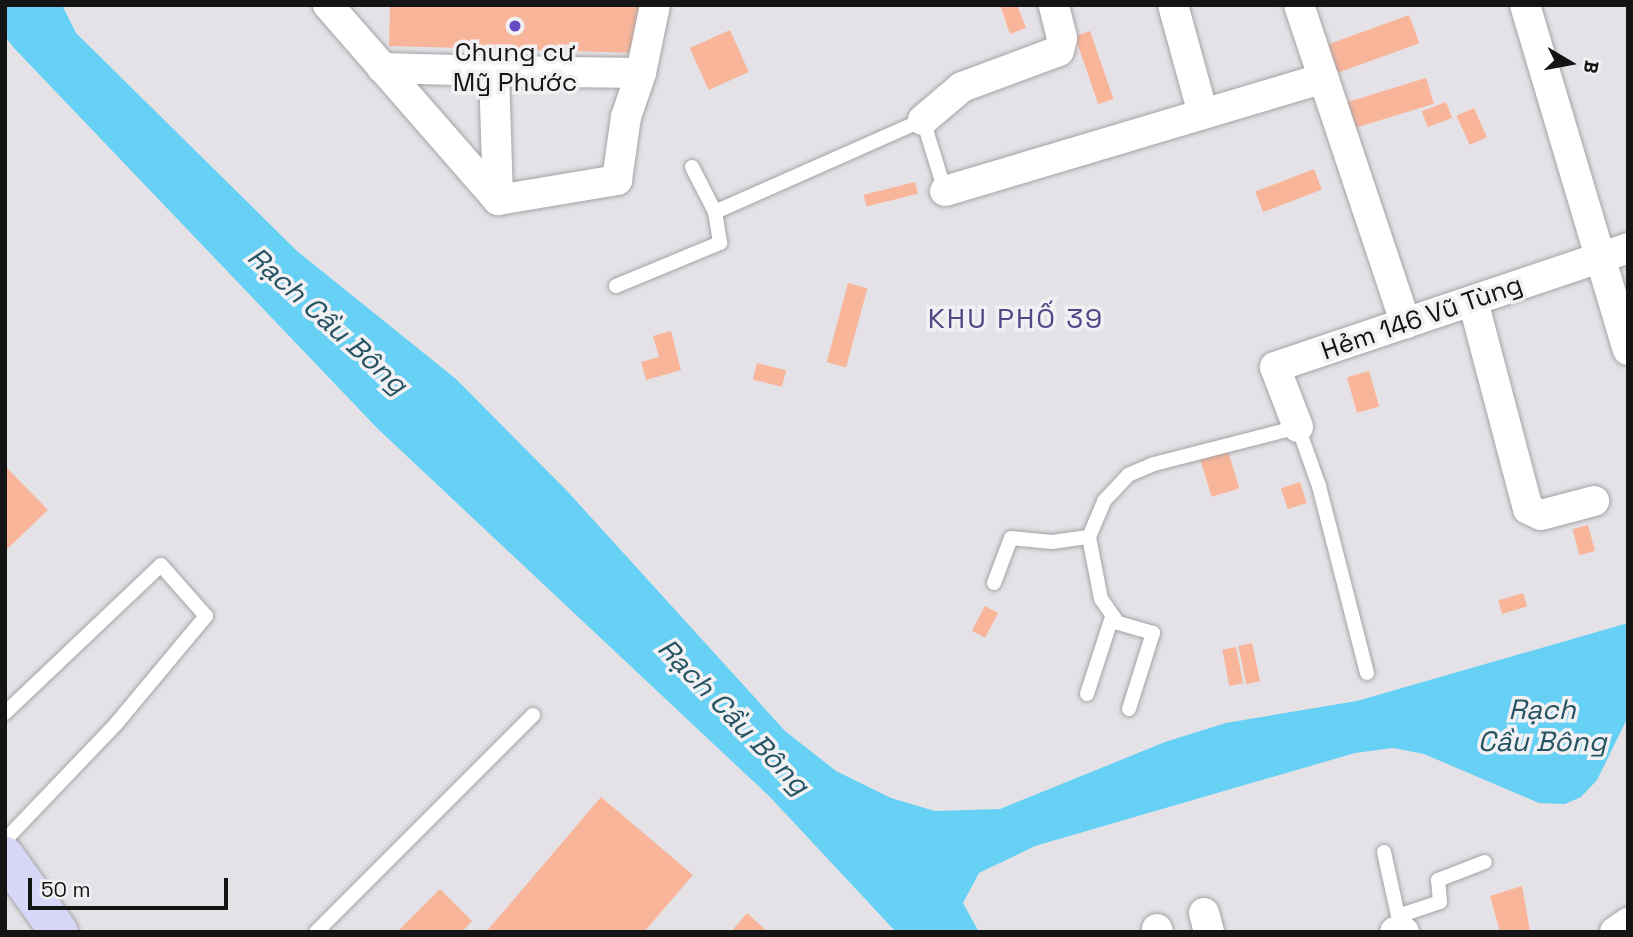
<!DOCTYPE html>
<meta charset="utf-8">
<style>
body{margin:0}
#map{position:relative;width:1633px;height:937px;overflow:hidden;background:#e4e2e6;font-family:"Space Grotesk",sans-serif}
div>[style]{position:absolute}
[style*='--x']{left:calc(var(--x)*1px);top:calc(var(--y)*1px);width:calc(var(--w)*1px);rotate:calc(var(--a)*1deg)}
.water>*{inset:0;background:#66d1f4}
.building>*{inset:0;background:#f9b59a;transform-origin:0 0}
.roads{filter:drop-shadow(0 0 2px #a5a3a7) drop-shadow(0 0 2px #a5a3a7)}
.lane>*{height:14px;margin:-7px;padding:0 7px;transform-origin:7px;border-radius:7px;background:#fff}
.street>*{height:30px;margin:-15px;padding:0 15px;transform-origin:15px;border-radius:15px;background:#fff}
.primary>*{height:38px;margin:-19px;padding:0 19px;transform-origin:19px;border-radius:19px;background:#d7d7f8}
.dots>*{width:19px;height:19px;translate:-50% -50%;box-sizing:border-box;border:4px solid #f1f0f3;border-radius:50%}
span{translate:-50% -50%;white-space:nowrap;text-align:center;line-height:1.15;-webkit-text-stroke:7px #f1f0f3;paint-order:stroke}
.poi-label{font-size:26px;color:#141415}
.street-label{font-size:26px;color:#141415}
.neighbourhood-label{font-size:28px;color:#4f4886;letter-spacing:2px}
.water-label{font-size:28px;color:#265463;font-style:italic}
.frame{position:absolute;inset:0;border:7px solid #141415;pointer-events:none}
.north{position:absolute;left:1535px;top:28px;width:70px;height:70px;-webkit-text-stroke:5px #f1f0f3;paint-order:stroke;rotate:100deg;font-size:19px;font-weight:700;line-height:28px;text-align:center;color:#141415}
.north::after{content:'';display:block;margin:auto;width:24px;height:32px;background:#141415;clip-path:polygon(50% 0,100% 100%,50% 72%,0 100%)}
.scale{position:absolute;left:28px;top:878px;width:200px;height:32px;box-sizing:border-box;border:4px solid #141415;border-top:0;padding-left:9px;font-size:21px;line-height:24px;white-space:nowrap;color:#141415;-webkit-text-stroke:5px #f1f0f3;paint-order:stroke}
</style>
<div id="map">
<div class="water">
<i style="clip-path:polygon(5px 5px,62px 5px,76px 33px,297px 251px,456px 379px,568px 492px,785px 731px,836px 771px,891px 798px,935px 811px,1000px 809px,1165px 742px,1226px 723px,1357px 701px,1628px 623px,1628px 717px,1597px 780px,1581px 797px,1565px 804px,1539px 803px,1424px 754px,1393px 748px,1355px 753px,1035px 846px,979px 873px,963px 903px,979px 932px,896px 932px,770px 797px,378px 429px,14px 48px,5px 36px)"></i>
</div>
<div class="building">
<i style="clip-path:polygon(390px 5px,641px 5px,640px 53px,389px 46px)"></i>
<i style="clip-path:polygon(1000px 5px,1017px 5px,1026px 28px,1010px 34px)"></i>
<i style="left:1409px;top:15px;width:30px;height:97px;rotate:70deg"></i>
<i style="left:730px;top:30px;width:46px;height:44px;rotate:66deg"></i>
<i style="left:1090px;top:31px;width:72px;height:16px;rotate:71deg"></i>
<i style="left:1426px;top:78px;width:27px;height:93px;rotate:73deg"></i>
<i style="left:1446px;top:102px;width:17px;height:26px;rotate:69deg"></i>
<i style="left:1474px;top:108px;width:32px;height:19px;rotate:66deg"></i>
<i style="left:1314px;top:169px;width:22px;height:63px;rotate:69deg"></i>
<i style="left:915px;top:182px;width:12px;height:53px;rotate:76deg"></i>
<i style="left:848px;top:283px;width:20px;height:82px;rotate:15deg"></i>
<i style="clip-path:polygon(671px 331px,681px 370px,646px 380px,641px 362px,659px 357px,653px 336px)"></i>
<i style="left:757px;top:363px;width:30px;height:17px;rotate:14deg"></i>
<i style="left:1369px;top:371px;width:37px;height:23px;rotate:74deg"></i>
<i style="left:1228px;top:451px;width:39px;height:29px;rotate:73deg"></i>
<i style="clip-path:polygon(5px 466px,48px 510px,5px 551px)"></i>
<i style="left:1300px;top:482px;width:22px;height:20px;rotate:72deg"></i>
<i style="left:1588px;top:525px;width:27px;height:16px;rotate:75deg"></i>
<i style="left:1523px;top:593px;width:14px;height:26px;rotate:73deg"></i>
<i style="left:985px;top:606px;width:15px;height:28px;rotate:28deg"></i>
<i style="left:1252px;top:643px;width:39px;height:14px;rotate:78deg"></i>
<i style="left:1236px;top:647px;width:37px;height:14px;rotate:79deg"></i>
<i style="clip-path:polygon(601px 797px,693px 875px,644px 932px,486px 932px)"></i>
<i style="clip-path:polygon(1522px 886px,1530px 931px,1500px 932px,1490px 896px)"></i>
<i style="clip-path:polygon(440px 889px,472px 921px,462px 932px,397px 932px)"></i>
<i style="clip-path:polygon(747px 913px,768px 932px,731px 932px)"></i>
</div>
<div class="roads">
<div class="lane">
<i style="--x:692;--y:167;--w:51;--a:62.9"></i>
<i style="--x:616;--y:286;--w:113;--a:-22.5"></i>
<i style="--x:720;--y:243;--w:31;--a:-99"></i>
<i style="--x:715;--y:212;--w:227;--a:-23.9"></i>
<i style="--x:923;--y:120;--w:74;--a:72.8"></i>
<i style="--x:994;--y:583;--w:48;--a:-69.3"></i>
<i style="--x:1011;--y:538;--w:41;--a:5.6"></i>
<i style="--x:1052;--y:542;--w:37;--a:-8"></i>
<i style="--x:1087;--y:694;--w:81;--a:-72"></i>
<i style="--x:1129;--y:709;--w:80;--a:-72.5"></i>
<i style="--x:1153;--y:633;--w:36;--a:-164"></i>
<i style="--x:1118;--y:623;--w:29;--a:-125"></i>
<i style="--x:1101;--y:599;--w:63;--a:-101"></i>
<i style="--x:1089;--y:537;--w:39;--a:-67"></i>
<i style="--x:1104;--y:501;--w:35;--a:-47"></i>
<i style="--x:1128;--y:475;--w:28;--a:-23"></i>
<i style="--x:1154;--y:464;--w:149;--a:-14.4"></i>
<i style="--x:1298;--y:427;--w:63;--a:70.4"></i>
<i style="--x:1319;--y:486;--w:193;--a:75.6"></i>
<i style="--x:5;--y:713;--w:215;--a:-43.5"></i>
<i style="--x:161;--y:565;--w:68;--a:48.6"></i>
<i style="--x:206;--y:616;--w:141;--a:129.8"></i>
<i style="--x:116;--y:724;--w:161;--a:133.7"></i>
<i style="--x:1384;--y:852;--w:75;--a:77.6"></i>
<i style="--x:1398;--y:916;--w:44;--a:-18.4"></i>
<i style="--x:1440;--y:902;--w:22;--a:-95"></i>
<i style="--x:1438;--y:880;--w:50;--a:-21"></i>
<i style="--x:316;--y:932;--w:307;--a:-45"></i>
</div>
<div class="street">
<i style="--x:328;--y:5;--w:259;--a:48.9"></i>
<i style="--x:1173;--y:5;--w:113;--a:74.6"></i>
<i style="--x:1299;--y:5;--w:336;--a:71.5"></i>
<i style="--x:1525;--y:5;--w:360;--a:73.4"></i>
<i style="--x:382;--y:68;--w:112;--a:1.5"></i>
<i style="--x:494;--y:71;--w:129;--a:88.2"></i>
<i style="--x:498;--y:200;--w:121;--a:-9.5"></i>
<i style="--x:617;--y:180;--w:64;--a:-81.9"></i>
<i style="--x:626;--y:117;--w:46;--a:-71.2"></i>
<i style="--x:641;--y:73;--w:69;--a:-78.4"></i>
<i style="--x:494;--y:71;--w:147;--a:0.8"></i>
<i style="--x:923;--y:120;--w:51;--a:-40.2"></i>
<i style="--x:962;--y:87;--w:103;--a:-20.4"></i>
<i style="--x:1059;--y:51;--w:13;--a:-77"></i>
<i style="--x:1062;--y:38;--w:34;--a:-104"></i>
<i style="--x:945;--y:191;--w:395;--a:-16.6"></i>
<i style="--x:1473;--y:301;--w:215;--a:75.2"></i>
<i style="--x:1528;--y:509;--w:14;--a:25"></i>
<i style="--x:1541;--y:515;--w:55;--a:-14.8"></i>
<i style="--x:1298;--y:427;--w:64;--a:-111"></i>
<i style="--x:1275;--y:367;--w:373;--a:-18.6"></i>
<i style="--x:1204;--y:913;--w:20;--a:75"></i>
<i style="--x:1157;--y:929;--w:3;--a:72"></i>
<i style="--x:1395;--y:932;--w:9;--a:0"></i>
<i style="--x:1615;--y:932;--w:16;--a:-35"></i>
</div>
<div class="primary">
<i style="--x:5;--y:856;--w:93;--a:54.6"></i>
</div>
</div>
<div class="dots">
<i style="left:515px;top:26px;background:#644cc5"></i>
</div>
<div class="poi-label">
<span style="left:515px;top:68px">Chung cư<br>Mỹ Phước</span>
</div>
<div class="street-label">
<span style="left:1422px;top:318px;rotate:-19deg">Hẻm 146 Vũ Tùng</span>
</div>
<div class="neighbourhood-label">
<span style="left:1016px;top:318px">KHU PHỐ 39</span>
</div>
<div class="water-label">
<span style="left:328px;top:320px;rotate:42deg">Rạch Cầu Bông</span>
<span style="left:1542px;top:725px">Rạch<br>Cầu Bông</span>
<span style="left:734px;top:716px;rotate:46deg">Rạch Cầu Bông</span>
</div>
<div class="frame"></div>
<div class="north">B</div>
<div class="scale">50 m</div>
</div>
